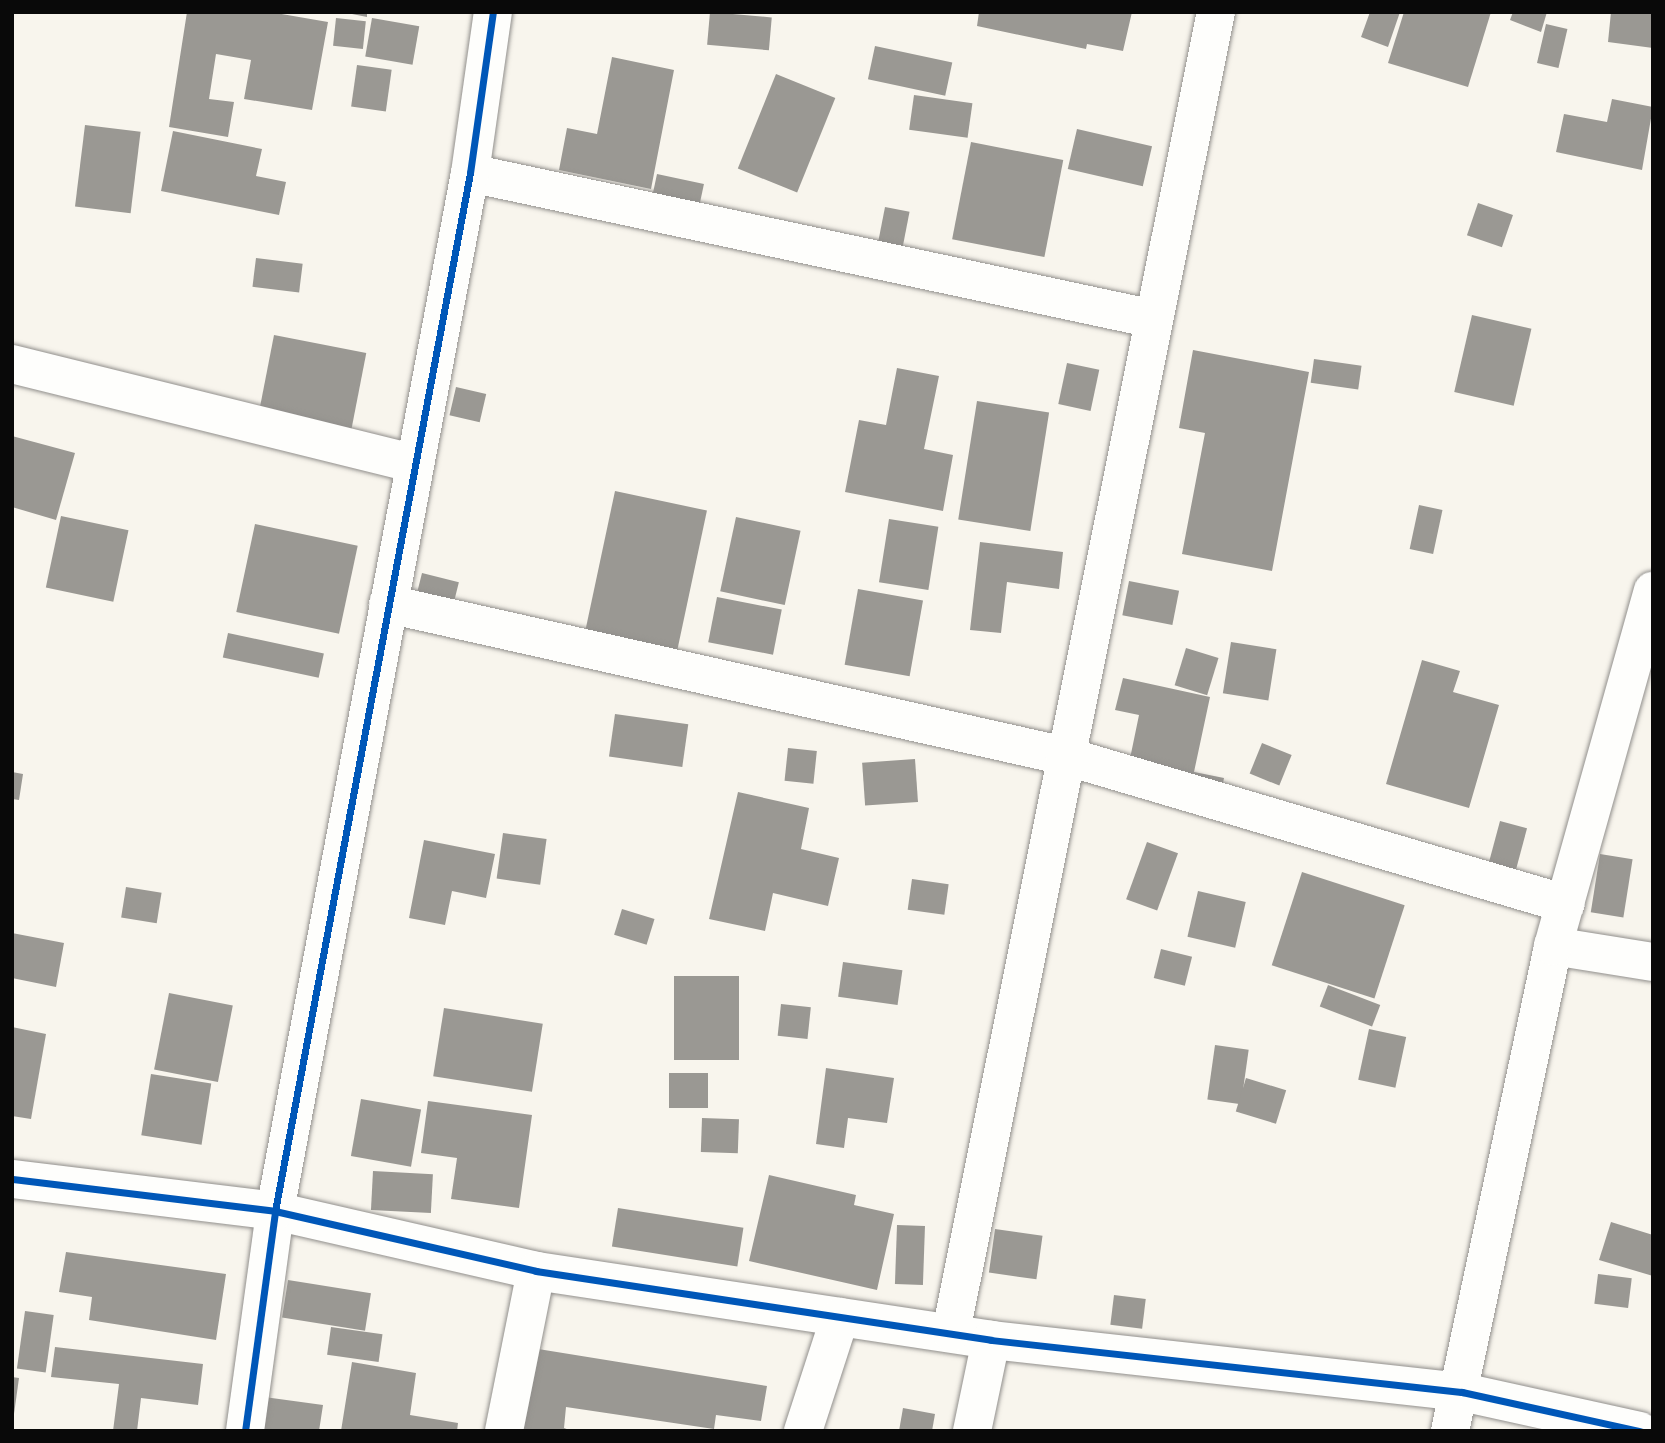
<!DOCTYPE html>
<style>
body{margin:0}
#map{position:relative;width:1665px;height:1443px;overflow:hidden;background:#f8f5ed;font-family:Literata,serif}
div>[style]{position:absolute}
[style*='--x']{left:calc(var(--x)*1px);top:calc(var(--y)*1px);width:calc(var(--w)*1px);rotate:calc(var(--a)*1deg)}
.building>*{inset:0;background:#9a9893;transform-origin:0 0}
.roads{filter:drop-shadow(0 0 2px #918f8c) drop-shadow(0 0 2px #918f8c)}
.minor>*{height:38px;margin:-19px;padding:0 19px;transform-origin:19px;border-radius:19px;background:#fefefc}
.cycleway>*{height:7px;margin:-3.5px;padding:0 3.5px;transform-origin:3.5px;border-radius:3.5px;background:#0057b8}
span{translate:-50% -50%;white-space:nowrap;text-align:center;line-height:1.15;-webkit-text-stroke:7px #fff;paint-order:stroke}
.frame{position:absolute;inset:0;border:14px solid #090909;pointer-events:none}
</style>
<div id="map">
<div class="building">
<i style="clip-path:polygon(187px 12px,270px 12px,328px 22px,312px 110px,244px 99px,251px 60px,216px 54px,209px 99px,234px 102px,228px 137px,169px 127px)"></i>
<i style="clip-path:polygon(342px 12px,367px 12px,367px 17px)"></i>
<i style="left:710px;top:12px;width:62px;height:33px;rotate:5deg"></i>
<i style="clip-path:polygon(979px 12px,1132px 12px,1123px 51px,1087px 44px,1086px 49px,977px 26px)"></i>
<i style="clip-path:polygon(1370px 12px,1400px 12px,1388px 47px,1361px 37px)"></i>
<i style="clip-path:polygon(1404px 12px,1491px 12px,1468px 87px,1388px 63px)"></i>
<i style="clip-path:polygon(1513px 12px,1547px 12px,1541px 32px,1510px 20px)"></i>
<i style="clip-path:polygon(1611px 12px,1653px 12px,1653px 48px,1608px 42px)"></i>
<i style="left:336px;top:18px;width:30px;height:28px;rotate:6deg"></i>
<i style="left:372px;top:18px;width:48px;height:39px;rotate:10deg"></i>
<i style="left:1546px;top:24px;width:22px;height:40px;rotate:13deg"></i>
<i style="left:875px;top:46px;width:79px;height:34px;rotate:12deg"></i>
<i style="clip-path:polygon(612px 57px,674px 70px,651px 189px,559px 170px,567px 128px,597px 134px)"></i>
<i style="left:357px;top:65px;width:35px;height:42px;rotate:8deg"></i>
<i style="left:776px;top:74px;width:64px;height:102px;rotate:22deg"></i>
<i style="left:914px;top:95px;width:59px;height:35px;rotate:8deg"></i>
<i style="clip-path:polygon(1612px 99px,1653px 107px,1642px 170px,1556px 152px,1564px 114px,1607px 122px)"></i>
<i style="left:85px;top:125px;width:56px;height:82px;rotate:7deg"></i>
<i style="left:1077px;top:129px;width:77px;height:41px;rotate:13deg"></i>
<i style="clip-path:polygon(173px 131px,262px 149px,256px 176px,286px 182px,279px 215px,161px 191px)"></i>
<i style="left:971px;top:142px;width:94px;height:99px;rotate:11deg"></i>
<i style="left:657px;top:174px;width:48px;height:32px;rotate:12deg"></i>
<i style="left:1478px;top:203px;width:37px;height:34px;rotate:19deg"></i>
<i style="left:885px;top:207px;width:25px;height:48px;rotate:11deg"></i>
<i style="left:256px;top:258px;width:47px;height:29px;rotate:7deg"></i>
<i style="left:1472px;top:315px;width:61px;height:79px;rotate:13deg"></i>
<i style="left:274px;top:335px;width:94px;height:89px;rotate:11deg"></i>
<i style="clip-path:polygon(1193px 350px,1309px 372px,1272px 571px,1182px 554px,1205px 433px,1179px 428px)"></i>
<i style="left:1314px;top:359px;width:48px;height:24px;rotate:8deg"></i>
<i style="left:1067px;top:363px;width:33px;height:42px;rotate:12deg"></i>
<i style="clip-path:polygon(897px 368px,939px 376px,924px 449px,953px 455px,943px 511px,845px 492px,859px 420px,886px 425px)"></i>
<i style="left:456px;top:387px;width:31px;height:29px;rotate:13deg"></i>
<i style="left:977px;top:401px;width:73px;height:120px;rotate:9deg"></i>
<i style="clip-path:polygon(12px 436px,75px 453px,56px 520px,12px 507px)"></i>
<i style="left:615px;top:491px;width:94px;height:153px;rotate:12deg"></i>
<i style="left:1419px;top:505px;width:24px;height:45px;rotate:12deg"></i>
<i style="left:61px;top:516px;width:69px;height:73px;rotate:12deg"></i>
<i style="left:736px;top:517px;width:66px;height:76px;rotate:12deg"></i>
<i style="left:889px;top:519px;width:50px;height:64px;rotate:9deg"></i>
<i style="left:255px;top:524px;width:105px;height:90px;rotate:12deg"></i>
<i style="clip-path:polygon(980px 542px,1063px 552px,1059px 589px,1007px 582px,1001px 633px,970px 630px)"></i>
<i style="left:422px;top:573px;width:38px;height:31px;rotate:14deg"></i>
<i style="left:1129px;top:581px;width:51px;height:35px;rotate:11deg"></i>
<i style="left:858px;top:589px;width:66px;height:77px;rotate:10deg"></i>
<i style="left:717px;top:597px;width:66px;height:46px;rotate:11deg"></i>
<i style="left:228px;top:633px;width:98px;height:25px;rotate:12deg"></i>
<i style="left:1231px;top:642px;width:46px;height:52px;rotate:9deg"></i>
<i style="left:1186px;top:648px;width:34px;height:39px;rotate:17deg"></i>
<i style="clip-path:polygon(1422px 660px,1460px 671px,1453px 692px,1499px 705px,1469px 808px,1386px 784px)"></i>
<i style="clip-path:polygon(1123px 678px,1210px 697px,1194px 772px,1224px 778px,1220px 798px,1126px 778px,1139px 715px,1115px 710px)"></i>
<i style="left:615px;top:714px;width:74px;height:43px;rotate:8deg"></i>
<i style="left:1262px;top:743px;width:32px;height:33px;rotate:22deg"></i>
<i style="left:788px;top:748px;width:29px;height:33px;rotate:6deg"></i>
<i style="left:915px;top:759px;width:43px;height:53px;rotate:86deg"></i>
<i style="clip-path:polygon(12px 772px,23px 774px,19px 800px,12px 799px)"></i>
<i style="clip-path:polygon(738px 792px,809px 808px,801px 849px,839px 858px,828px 906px,773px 893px,765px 931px,709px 919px)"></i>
<i style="left:1500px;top:821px;width:28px;height:52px;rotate:15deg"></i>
<i style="left:503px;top:833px;width:44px;height:46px;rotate:8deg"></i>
<i style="clip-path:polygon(424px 840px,495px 854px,486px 898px,452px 891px,445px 925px,409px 918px)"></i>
<i style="left:1147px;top:842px;width:33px;height:61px;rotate:20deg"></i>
<i style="left:1600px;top:854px;width:33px;height:59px;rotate:9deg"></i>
<i style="left:1302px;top:872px;width:108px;height:98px;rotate:18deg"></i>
<i style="left:912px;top:879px;width:37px;height:31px;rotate:8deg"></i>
<i style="left:126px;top:887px;width:36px;height:31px;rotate:9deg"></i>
<i style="left:1198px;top:891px;width:49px;height:47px;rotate:13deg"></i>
<i style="left:622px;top:909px;width:34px;height:27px;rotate:17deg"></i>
<i style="clip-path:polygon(12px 933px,64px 943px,56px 987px,12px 978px)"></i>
<i style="left:1161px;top:949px;width:32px;height:30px;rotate:14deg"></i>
<i style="left:843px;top:962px;width:60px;height:35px;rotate:8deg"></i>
<i style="left:674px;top:976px;width:65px;height:84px"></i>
<i style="left:1328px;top:985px;width:56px;height:23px;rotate:21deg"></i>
<i style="left:169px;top:993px;width:65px;height:78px;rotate:11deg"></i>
<i style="left:781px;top:1004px;width:30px;height:32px;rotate:6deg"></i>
<i style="left:444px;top:1008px;width:100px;height:69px;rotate:9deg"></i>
<i style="clip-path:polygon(12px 1027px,46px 1034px,31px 1119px,12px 1116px)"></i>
<i style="left:1369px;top:1029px;width:38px;height:52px;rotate:12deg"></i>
<i style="left:1215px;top:1045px;width:34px;height:55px;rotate:8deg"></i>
<i style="clip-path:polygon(826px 1068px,894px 1078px,887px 1123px,848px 1118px,844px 1148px,816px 1144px)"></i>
<i style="left:669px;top:1073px;width:39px;height:35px"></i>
<i style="left:151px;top:1074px;width:61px;height:62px;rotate:9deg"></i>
<i style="left:1246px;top:1078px;width:42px;height:35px;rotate:17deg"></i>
<i style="left:361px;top:1099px;width:61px;height:58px;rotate:10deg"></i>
<i style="clip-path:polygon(428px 1101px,532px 1115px,519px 1208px,451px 1199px,457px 1158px,421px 1153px)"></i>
<i style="left:702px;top:1118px;width:37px;height:34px;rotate:2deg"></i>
<i style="left:373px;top:1171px;width:60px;height:39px;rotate:3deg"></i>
<i style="clip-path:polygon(769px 1175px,856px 1195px,854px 1205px,894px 1214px,877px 1290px,749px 1261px)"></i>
<i style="left:618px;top:1208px;width:127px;height:39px;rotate:9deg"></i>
<i style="clip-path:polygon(1611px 1222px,1653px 1235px,1653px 1276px,1599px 1260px)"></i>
<i style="left:897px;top:1225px;width:28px;height:59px;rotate:2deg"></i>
<i style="left:995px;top:1229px;width:48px;height:44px;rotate:8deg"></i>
<i style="clip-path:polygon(66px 1252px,226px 1274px,216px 1340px,89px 1320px,92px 1297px,59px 1292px)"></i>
<i style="left:1598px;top:1274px;width:34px;height:30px;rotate:7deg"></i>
<i style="left:288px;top:1280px;width:84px;height:38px;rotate:9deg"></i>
<i style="left:1114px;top:1295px;width:32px;height:30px;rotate:7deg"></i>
<i style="left:25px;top:1311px;width:29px;height:58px;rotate:8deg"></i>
<i style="left:331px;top:1327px;width:52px;height:28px;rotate:8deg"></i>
<i style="clip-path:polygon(55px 1347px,203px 1364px,198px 1405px,141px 1398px,137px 1431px,113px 1431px,119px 1384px,51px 1377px)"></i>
<i style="clip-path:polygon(532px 1348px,767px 1386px,761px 1421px,716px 1415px,714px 1429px,566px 1407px,564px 1428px,572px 1431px,519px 1431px)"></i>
<i style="clip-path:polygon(352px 1362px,416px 1373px,410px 1415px,458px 1423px,457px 1431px,341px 1431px)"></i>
<i style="clip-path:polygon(12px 1377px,19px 1378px,14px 1414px,12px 1414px)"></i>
<i style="clip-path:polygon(257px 1396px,323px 1405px,319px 1431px,252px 1431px)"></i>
<i style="clip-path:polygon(903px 1408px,935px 1414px,932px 1431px,899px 1431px)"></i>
</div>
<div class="roads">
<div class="minor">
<i style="--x:470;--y:173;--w:699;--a:12.05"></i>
<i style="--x:12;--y:364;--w:415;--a:13.9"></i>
<i style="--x:388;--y:604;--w:694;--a:12.65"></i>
<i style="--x:1065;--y:756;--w:522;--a:16.46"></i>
<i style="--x:1553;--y:946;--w:101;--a:9.1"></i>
<i style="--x:12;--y:1179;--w:265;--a:6.9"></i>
<i style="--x:275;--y:1211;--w:268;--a:12.9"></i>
<i style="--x:536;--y:1271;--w:460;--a:8.6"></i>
<i style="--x:991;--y:1340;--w:474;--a:6.3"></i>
<i style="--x:1462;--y:1392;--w:182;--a:12.4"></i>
<i style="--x:951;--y:1332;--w:1346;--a:-78.65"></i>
<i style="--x:245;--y:1431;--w:222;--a:-82.2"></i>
<i style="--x:275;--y:1211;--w:1056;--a:-79.36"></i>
<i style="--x:470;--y:173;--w:163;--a:-81.9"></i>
<i style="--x:504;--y:1431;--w:163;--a:-78.7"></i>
<i style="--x:803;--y:1431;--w:120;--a:-72"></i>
<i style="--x:972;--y:1431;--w:93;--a:-78.2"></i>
<i style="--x:1450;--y:1431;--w:496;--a:-78"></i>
<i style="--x:1553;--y:946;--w:369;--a:-74.3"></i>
</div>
</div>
<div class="cycleway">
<i style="--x:12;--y:1179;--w:265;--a:6.9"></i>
<i style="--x:275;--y:1211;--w:268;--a:12.9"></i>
<i style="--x:536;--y:1271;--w:460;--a:8.6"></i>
<i style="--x:991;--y:1340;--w:474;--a:6.3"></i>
<i style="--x:1462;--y:1392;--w:182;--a:12.4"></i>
<i style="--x:245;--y:1431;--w:222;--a:-82.2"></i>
<i style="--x:275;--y:1211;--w:1056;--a:-79.36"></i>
<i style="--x:470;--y:173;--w:163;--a:-81.9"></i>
</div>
<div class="frame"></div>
</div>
